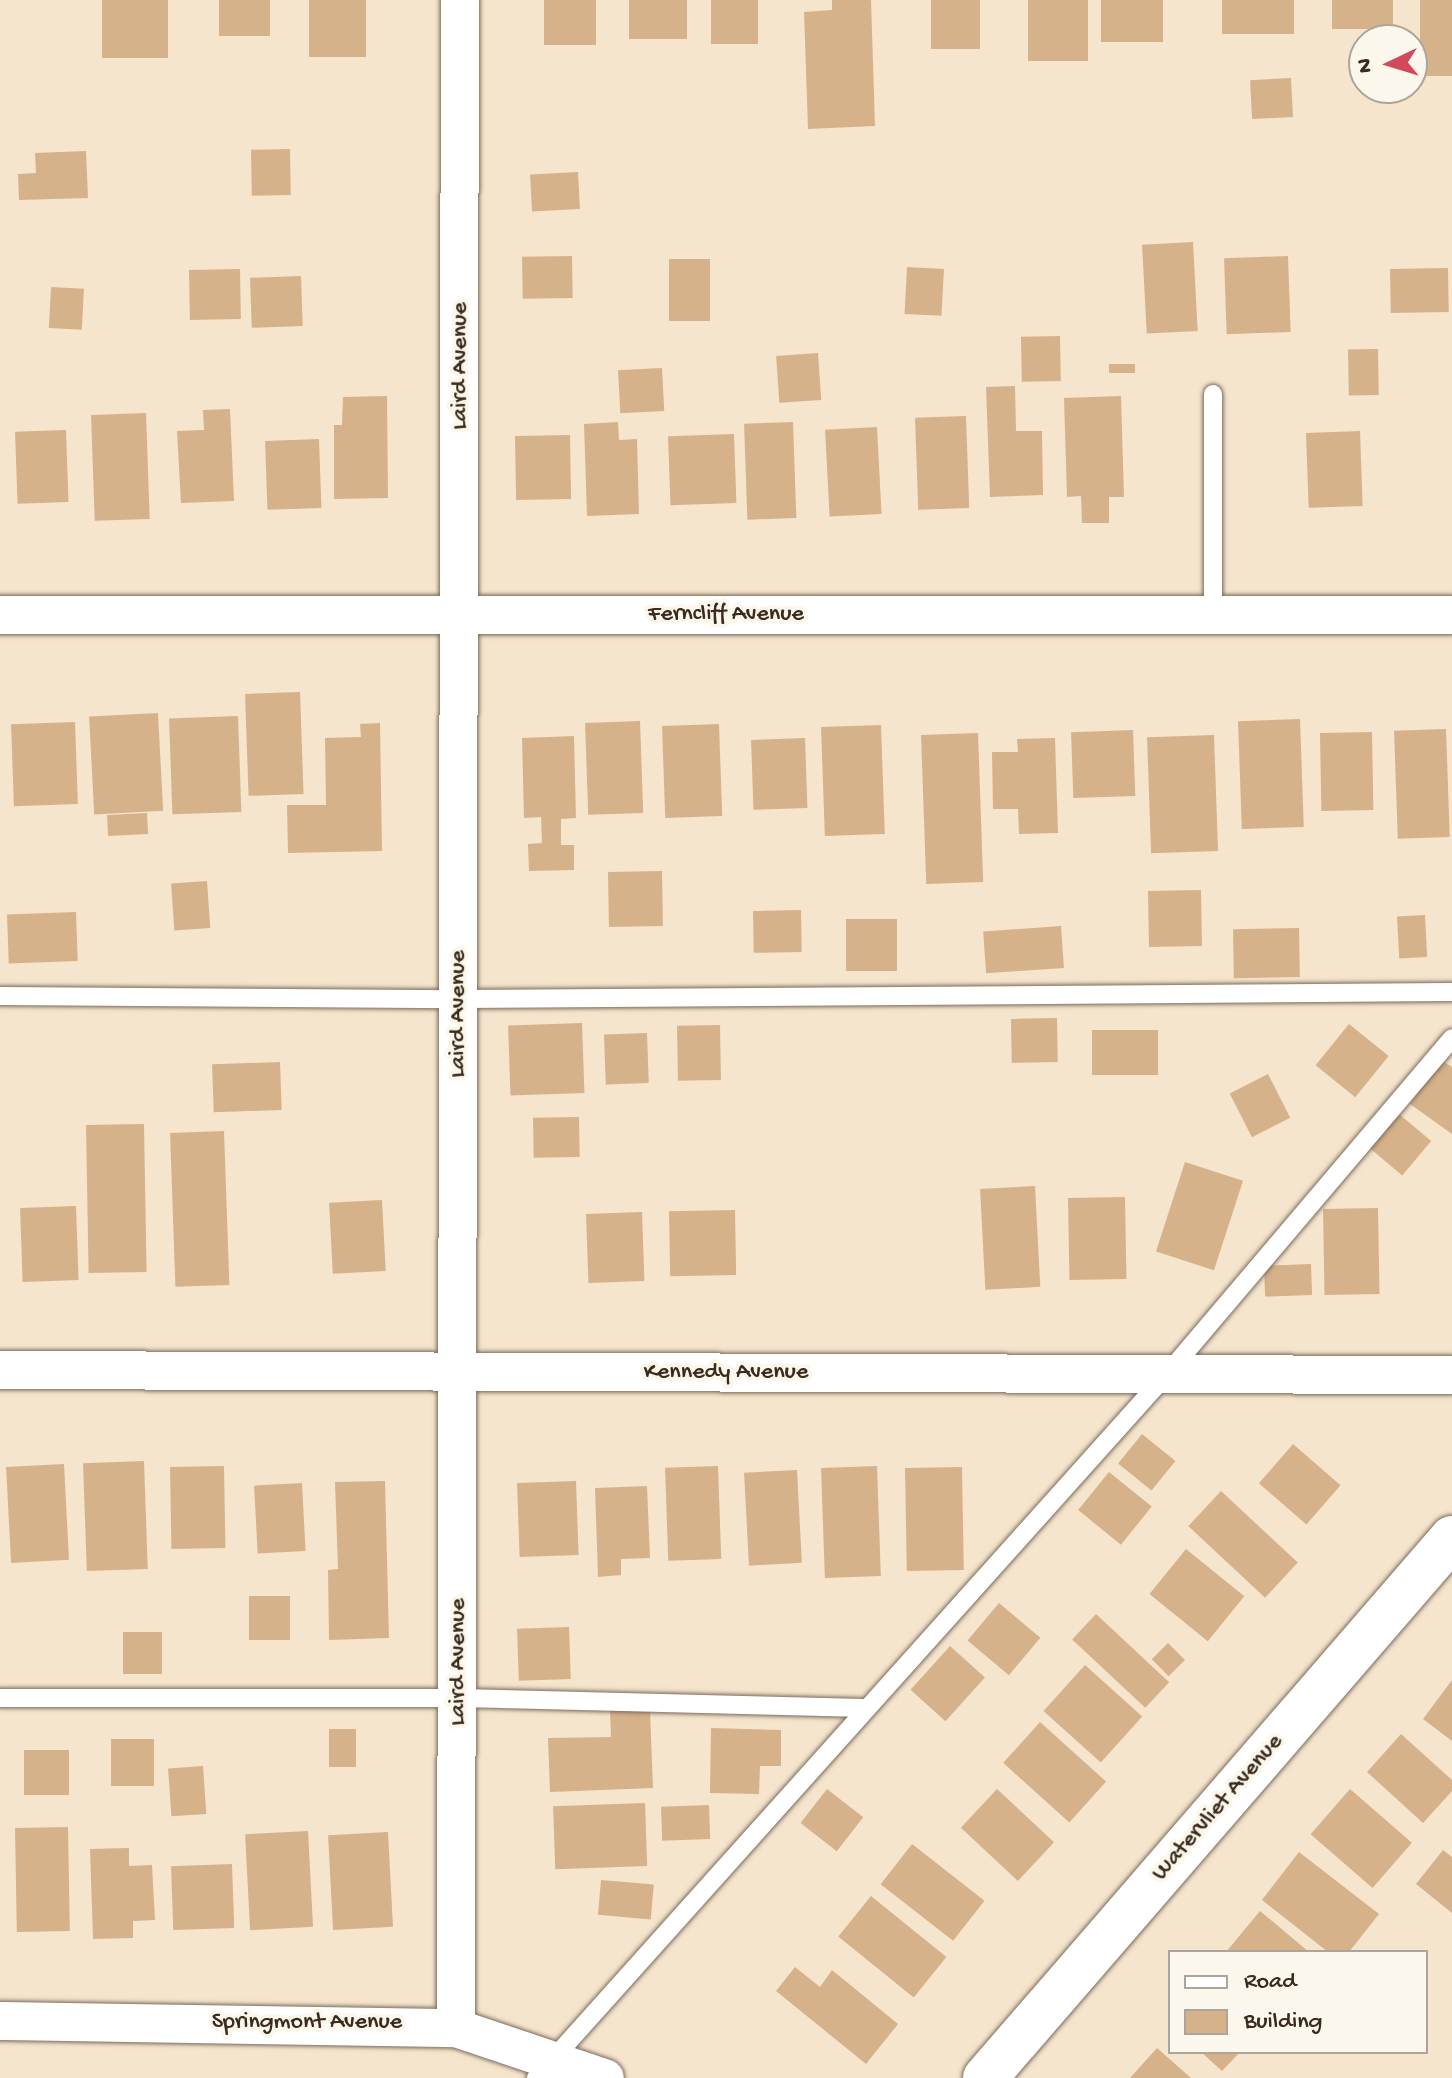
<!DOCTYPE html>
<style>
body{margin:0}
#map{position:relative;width:1452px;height:2078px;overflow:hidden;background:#f5e5cd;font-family:"Gochi Hand",sans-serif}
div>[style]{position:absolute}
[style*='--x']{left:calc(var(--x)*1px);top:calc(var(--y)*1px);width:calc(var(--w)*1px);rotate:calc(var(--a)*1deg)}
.building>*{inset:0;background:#d6b28a;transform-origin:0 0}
.roads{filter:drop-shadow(0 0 2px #7c6b5b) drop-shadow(0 0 2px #7c6b5b)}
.service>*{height:18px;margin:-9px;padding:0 9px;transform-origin:9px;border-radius:9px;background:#fff}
.minor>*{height:38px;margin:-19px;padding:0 19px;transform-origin:19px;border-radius:19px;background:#fff}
.tertiary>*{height:44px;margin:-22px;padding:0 22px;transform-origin:22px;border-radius:22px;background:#fff}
span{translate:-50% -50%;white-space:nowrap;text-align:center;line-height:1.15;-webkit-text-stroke:8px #fbf7ec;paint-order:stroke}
.street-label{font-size:24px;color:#3b2a1e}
.legend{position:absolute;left:1168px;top:1950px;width:260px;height:104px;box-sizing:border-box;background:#fbf7ec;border:2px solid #aea59a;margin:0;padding:10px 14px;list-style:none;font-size:24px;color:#3b2a1e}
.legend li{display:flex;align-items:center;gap:16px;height:40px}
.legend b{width:40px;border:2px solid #aea59a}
.north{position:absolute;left:1348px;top:24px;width:80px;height:80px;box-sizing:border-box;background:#fbf7ec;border:2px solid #aea59a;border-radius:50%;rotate:266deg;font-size:22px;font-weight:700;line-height:32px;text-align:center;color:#3b2a1e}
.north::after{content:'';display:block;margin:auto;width:28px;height:36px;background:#d1495b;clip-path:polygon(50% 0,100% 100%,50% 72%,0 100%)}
</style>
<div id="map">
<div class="building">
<i style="left:102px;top:0;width:66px;height:58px"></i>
<i style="left:219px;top:0;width:51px;height:36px"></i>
<i style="left:309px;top:0;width:57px;height:57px"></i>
<i style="left:544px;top:0;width:52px;height:45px"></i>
<i style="left:629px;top:0;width:58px;height:39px"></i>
<i style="left:711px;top:0;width:47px;height:44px"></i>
<i style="clip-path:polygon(832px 0,871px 0,875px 126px,808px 129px,804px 12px,832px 10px)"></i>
<i style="left:931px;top:0;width:49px;height:49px"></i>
<i style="left:1028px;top:0;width:60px;height:61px"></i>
<i style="left:1101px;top:0;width:62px;height:42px"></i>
<i style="left:1222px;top:0;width:72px;height:34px"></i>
<i style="left:1332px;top:0;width:61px;height:29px"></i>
<i style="left:1420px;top:0;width:32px;height:76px"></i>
<i style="left:1291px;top:78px;width:39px;height:41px;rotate:87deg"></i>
<i style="left:290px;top:149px;width:46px;height:39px;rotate:89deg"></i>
<i style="clip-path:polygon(86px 151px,88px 198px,19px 200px,18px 174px,36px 173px,35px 153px)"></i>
<i style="left:578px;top:172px;width:37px;height:48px;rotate:87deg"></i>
<i style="left:1193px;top:242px;width:89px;height:51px;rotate:87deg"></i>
<i style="left:572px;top:256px;width:42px;height:50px;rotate:89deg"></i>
<i style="left:1288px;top:256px;width:76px;height:64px;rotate:88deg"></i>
<i style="left:669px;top:259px;width:41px;height:62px"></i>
<i style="left:907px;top:267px;width:37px;height:47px;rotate:3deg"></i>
<i style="left:1448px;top:268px;width:44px;height:58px;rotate:89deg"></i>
<i style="left:240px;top:269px;width:50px;height:51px;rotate:89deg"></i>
<i style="left:301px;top:276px;width:50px;height:51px;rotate:88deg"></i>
<i style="left:51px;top:287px;width:33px;height:41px;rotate:3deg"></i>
<i style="left:1060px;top:336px;width:45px;height:39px;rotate:89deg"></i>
<i style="left:1378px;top:349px;width:46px;height:30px;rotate:89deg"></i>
<i style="left:818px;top:353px;width:47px;height:42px;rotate:86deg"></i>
<i style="left:1135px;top:364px;width:9px;height:26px;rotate:90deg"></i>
<i style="left:662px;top:368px;width:43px;height:44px;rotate:87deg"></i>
<i style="clip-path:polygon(1015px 386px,1016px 431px,1042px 431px,1043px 495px,990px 497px,986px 387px)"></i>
<i style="clip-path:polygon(387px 396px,388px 498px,334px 499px,334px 425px,342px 425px,343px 397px)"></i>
<i style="clip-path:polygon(1121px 396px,1124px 497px,1109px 497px,1109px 523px,1082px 523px,1081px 496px,1067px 497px,1064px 398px)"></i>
<i style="clip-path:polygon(230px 409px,234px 501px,181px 503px,177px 431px,204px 430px,203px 410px)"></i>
<i style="left:146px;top:413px;width:106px;height:55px;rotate:88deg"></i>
<i style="left:966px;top:416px;width:92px;height:51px;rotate:88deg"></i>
<i style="clip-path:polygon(618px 422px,619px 440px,637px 439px,639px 514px,587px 516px,584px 424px)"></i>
<i style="left:793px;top:422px;width:96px;height:49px;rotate:88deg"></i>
<i style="left:877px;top:427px;width:87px;height:52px;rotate:87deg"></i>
<i style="left:66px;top:430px;width:72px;height:51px;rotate:88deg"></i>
<i style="left:1360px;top:431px;width:75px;height:54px;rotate:88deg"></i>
<i style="left:734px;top:434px;width:69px;height:66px;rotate:88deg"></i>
<i style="left:570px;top:435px;width:64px;height:55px;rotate:89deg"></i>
<i style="left:319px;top:439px;width:69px;height:54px;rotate:88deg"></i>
<i style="left:300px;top:692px;width:102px;height:55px;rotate:88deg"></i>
<i style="left:158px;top:713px;width:98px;height:69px;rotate:87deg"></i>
<i style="left:238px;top:716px;width:96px;height:69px;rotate:88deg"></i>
<i style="left:1300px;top:719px;width:108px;height:62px;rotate:88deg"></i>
<i style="left:640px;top:721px;width:92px;height:55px;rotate:88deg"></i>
<i style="left:75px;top:722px;width:82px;height:64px;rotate:88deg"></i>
<i style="clip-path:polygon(380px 723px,382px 851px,288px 853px,287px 805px,326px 805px,325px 738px,361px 737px,360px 724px)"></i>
<i style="left:719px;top:724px;width:92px;height:57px;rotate:88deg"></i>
<i style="left:881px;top:725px;width:109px;height:60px;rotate:88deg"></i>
<i style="left:1446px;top:729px;width:108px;height:52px;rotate:88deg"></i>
<i style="left:1133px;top:730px;width:66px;height:62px;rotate:88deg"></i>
<i style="left:1372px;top:732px;width:78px;height:52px;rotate:89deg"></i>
<i style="left:978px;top:733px;width:149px;height:57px;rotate:88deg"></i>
<i style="left:1214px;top:735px;width:116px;height:67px;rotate:88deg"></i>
<i style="clip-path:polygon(574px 736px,576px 818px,561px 819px,561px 845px,574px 845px,574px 870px,529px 871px,528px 844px,542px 843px,541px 817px,524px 818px,522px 738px)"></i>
<i style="left:805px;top:738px;width:70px;height:54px;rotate:88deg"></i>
<i style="clip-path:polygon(1055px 738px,1058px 833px,1019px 834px,1018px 809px,993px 809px,992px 752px,1018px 752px,1017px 739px)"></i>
<i style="left:147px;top:813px;width:21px;height:40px;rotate:87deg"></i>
<i style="left:662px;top:871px;width:55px;height:54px;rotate:89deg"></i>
<i style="left:207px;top:881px;width:47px;height:36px;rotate:86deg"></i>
<i style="left:1201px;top:890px;width:56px;height:53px;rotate:89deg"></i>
<i style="left:801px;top:910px;width:42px;height:48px;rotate:89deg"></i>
<i style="left:76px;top:912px;width:49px;height:69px;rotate:88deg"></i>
<i style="left:1425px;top:915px;width:42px;height:28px;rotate:87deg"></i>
<i style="left:846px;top:919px;width:51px;height:52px"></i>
<i style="left:1061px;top:926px;width:42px;height:78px;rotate:86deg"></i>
<i style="left:1299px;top:928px;width:49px;height:66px;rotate:89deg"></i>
<i style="left:1057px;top:1018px;width:44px;height:46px;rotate:89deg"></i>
<i style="left:582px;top:1023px;width:70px;height:74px;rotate:88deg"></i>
<i style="left:1349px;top:1024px;width:51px;height:53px;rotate:39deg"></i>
<i style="left:720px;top:1025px;width:55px;height:43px;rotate:89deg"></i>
<i style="left:1158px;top:1030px;width:45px;height:66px;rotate:90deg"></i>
<i style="left:647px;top:1033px;width:50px;height:43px;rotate:88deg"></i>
<i style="clip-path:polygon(1441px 1060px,1452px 1067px,1452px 1134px,1410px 1104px)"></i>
<i style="left:280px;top:1062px;width:48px;height:68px;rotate:88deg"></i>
<i style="left:1268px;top:1074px;width:49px;height:43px;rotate:63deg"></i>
<i style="left:1399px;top:1114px;width:42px;height:45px;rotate:40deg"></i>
<i style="left:579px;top:1117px;width:40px;height:46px;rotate:89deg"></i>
<i style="left:144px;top:1124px;width:148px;height:58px;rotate:89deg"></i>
<i style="left:224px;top:1131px;width:154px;height:54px;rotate:88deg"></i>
<i style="left:1185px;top:1162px;width:61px;height:94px;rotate:18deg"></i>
<i style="left:1035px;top:1186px;width:101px;height:55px;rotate:87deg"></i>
<i style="left:1125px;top:1197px;width:82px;height:57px;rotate:89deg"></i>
<i style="left:382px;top:1200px;width:71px;height:53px;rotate:87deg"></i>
<i style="left:76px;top:1206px;width:74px;height:56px;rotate:88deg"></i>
<i style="left:1378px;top:1208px;width:86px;height:55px;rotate:89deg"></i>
<i style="left:735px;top:1210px;width:65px;height:66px;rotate:89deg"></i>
<i style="left:642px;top:1212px;width:69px;height:56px;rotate:88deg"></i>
<i style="left:1311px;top:1264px;width:31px;height:47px;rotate:88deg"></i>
<i style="left:1142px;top:1434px;width:43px;height:38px;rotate:39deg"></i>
<i style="left:1293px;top:1444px;width:63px;height:52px;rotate:41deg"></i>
<i style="left:144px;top:1461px;width:108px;height:61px;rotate:88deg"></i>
<i style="left:64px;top:1464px;width:96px;height:58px;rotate:87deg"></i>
<i style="left:224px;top:1466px;width:82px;height:54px;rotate:89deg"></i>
<i style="left:718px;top:1466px;width:93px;height:53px;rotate:88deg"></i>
<i style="left:877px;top:1466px;width:110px;height:56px;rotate:88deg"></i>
<i style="left:962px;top:1467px;width:103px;height:57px;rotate:89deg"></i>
<i style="left:797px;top:1470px;width:93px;height:53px;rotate:87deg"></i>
<i style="left:1109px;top:1472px;width:55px;height:49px;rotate:39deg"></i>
<i style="clip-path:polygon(385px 1481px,389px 1638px,329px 1640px,328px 1570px,338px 1569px,335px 1482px)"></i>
<i style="left:576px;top:1481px;width:74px;height:59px;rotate:88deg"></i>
<i style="left:302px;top:1483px;width:68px;height:48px;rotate:87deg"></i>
<i style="clip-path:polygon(647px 1486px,650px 1558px,621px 1559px,621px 1575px,598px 1577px,595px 1488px)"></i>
<i style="left:1221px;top:1491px;width:105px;height:48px;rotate:43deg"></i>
<i style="left:1186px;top:1549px;width:75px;height:58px;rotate:39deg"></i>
<i style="left:249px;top:1596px;width:41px;height:44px"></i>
<i style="left:999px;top:1603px;width:54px;height:49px;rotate:40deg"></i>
<i style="left:1096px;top:1614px;width:100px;height:35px;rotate:43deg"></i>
<i style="left:569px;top:1627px;width:52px;height:52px;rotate:88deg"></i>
<i style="left:123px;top:1632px;width:39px;height:42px"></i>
<i style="left:1168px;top:1643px;width:24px;height:23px;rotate:45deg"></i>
<i style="left:950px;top:1646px;width:47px;height:59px;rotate:42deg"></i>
<i style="left:1085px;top:1665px;width:77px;height:62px;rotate:42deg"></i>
<i style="clip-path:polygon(1452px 1680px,1452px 1741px,1423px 1719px)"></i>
<i style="clip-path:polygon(650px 1710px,653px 1788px,550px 1792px,548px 1738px,611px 1737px,610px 1711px)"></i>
<i style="left:1040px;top:1722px;width:89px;height:55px;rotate:42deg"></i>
<i style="clip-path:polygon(711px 1728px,781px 1730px,781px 1766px,760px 1766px,759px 1794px,710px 1793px)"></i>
<i style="left:329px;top:1729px;width:27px;height:38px"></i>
<i style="clip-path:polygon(1401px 1734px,1452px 1780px,1452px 1791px,1423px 1823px,1367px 1772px)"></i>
<i style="left:111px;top:1739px;width:43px;height:47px"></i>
<i style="left:69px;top:1750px;width:45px;height:45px;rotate:90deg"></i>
<i style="left:203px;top:1766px;width:48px;height:35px;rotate:86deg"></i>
<i style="left:827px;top:1789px;width:46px;height:43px;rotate:38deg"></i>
<i style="left:997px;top:1789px;width:78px;height:53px;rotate:43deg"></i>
<i style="left:1350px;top:1789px;width:82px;height:60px;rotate:41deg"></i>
<i style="left:645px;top:1803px;width:63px;height:92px;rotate:88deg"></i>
<i style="left:709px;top:1805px;width:34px;height:48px;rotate:88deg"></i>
<i style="left:68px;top:1827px;width:104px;height:53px;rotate:89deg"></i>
<i style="left:308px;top:1831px;width:96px;height:63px;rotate:87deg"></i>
<i style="left:388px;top:1832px;width:95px;height:60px;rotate:87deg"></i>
<i style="left:912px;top:1844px;width:92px;height:51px;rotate:38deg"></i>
<i style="clip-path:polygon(129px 1848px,129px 1866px,152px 1865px,155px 1920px,133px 1921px,133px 1938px,93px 1939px,90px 1849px)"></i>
<i style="clip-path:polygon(1443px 1850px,1452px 1857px,1452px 1913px,1416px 1884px)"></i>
<i style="clip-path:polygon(1299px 1852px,1379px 1914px,1349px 1952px,1328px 1952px,1262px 1900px)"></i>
<i style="left:232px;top:1864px;width:64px;height:61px;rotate:88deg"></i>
<i style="left:601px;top:1880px;width:53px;height:35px;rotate:5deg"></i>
<i style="left:871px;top:1896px;width:97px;height:52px;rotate:39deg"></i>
<i style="clip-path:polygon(1260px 1911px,1309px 1952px,1226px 1952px)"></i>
<i style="clip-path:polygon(795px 1967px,820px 1987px,832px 1970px,898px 2024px,866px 2064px,776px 1991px)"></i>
<i style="clip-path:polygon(1157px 2048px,1191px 2078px,1130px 2078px)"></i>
<i style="clip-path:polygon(1201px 2052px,1240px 2052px,1222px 2071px)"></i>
</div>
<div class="roads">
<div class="service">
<i style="--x:1213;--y:394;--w:221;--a:90"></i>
<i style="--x:0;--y:996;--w:458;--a:0.4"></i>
<i style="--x:458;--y:999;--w:994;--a:-0.4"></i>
<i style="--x:0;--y:1698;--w:459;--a:0"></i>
<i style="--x:459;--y:1698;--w:405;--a:1.4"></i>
<i style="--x:536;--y:2078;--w:947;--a:-48.13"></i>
<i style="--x:1168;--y:1373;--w:439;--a:-49.7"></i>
</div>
<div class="minor">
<i style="--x:0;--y:615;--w:1452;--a:0"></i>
<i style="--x:0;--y:1370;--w:1452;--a:0.2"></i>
<i style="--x:0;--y:2021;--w:456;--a:0.9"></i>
<i style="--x:456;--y:2028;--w:157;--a:18.6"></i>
<i style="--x:456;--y:2028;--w:2028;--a:-89.89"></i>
</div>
<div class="tertiary">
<i style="--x:985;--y:2078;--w:714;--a:-49.15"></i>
</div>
</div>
<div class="street-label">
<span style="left:461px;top:366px;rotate:-90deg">Laird Avenue</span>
<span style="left:726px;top:615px">Ferncliff Avenue</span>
<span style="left:459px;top:1014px;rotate:-90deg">Laird Avenue</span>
<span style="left:726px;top:1373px">Kennedy Avenue</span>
<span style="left:459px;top:1662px;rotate:-90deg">Laird Avenue</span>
<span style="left:1218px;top:1808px;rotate:-49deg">Watervliet Avenue</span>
<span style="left:307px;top:2023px">Springmont Avenue</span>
</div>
<ul class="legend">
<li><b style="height:10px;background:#fff"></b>Road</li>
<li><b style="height:22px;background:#d6b28a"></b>Building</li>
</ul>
<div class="north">N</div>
</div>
